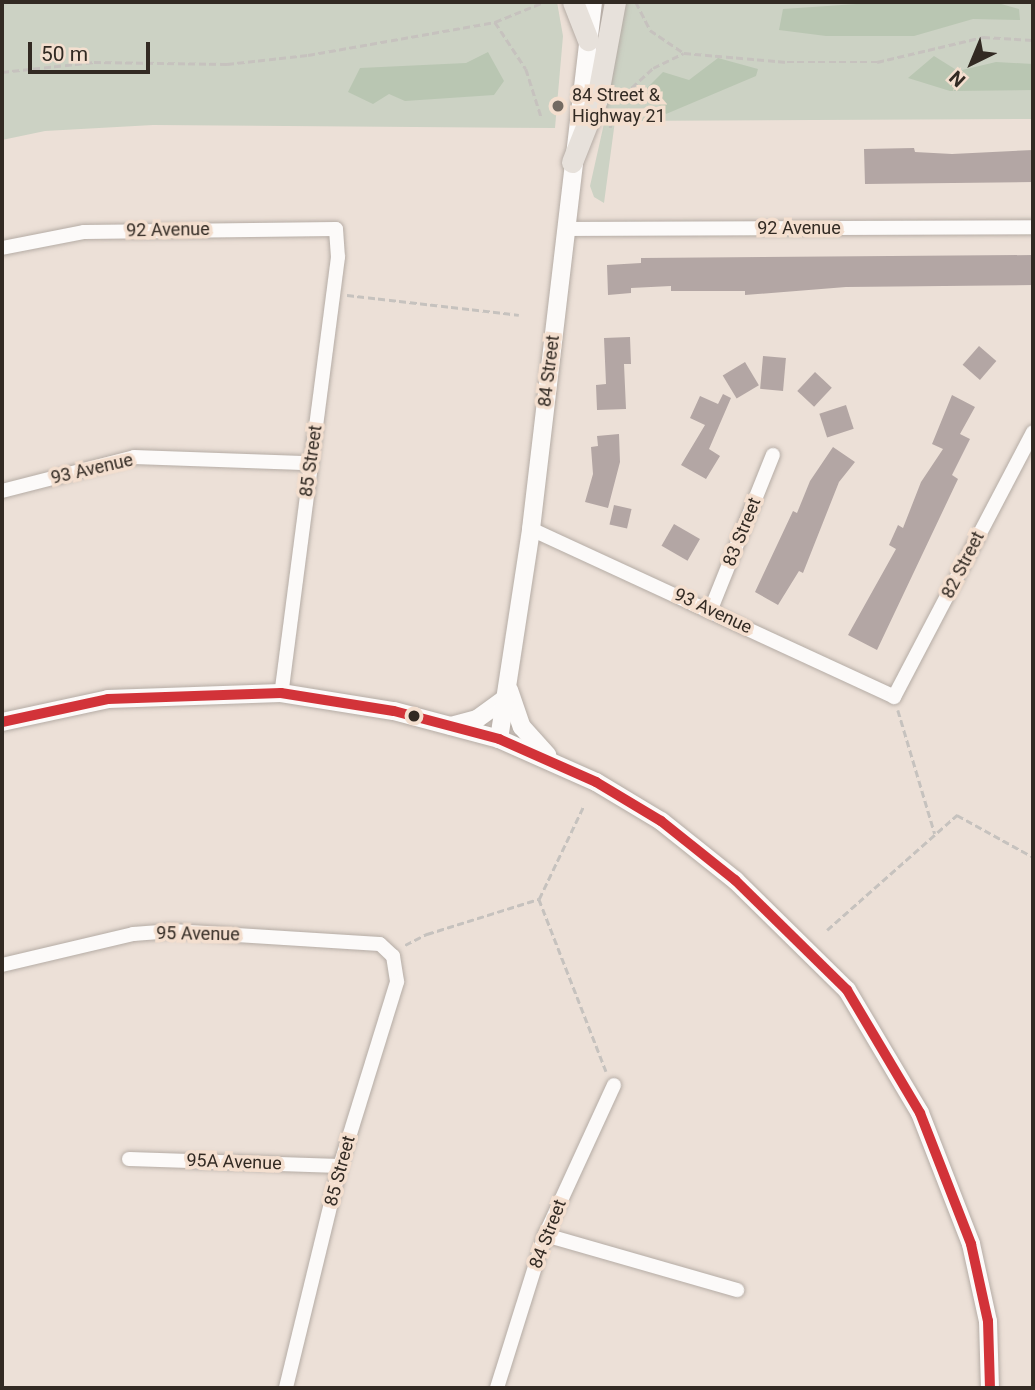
<!DOCTYPE html>
<style>
body{margin:0}
#map{position:relative;width:1035px;height:1390px;overflow:hidden;background:#ece0d7;font-family:Roboto,sans-serif}
div>[style]{position:absolute}
[style*='--x']{left:calc(var(--x)*1px);top:calc(var(--y)*1px);width:calc(var(--w)*1px);rotate:calc(var(--a)*1deg)}
.green>*{inset:0;background:#ccd2c4}
.forest>*{inset:0;background:#b9c6b2}
.building>*{inset:0;background:#b3a6a4;transform-origin:0 0}
.path>*{height:2.5px;margin-top:-1.25px;transform-origin:0;background:repeating-linear-gradient(90deg,#c6c2be 0 7px,transparent 0 10.5px)}
.roads{filter:drop-shadow(0 0 2px #b5aca5) drop-shadow(0 0 2px #b5aca5)}
.minor>*{height:14px;margin:-7px;padding:0 7px;transform-origin:7px;border-radius:7px;background:#fcfaf9}
.tertiary>*{height:18px;margin:-9px;padding:0 9px;transform-origin:9px;border-radius:9px;background:#fcfaf9}
.primary>*{height:21px;margin:-10.5px;padding:0 10.5px;transform-origin:10.5px;border-radius:10.5px;background:#e7e1db}
.bus-1>*{height:10px;margin:-5px;padding:0 5px;transform-origin:5px;border-radius:5px;background:#d23339}
.dots>*{width:19px;height:19px;translate:-50% -50%;box-sizing:border-box;border:4px solid #f4dfcf;border-radius:50%}
span{translate:-50% -50%;white-space:nowrap;text-align:center;line-height:1.15;-webkit-text-stroke:7px #f4dfcf;paint-order:stroke}
.poi-label{font-size:18px;color:#322a23}
.left{translate:0 -50%;text-align:left}
.street-label{font-size:18px;color:#322a23}
.frame{position:absolute;inset:0;border:4px solid #322a23;pointer-events:none}
.north{position:absolute;left:937px;top:28px;width:70px;height:70px;-webkit-text-stroke:5px #f4dfcf;paint-order:stroke;rotate:223deg;font-size:19px;font-weight:700;line-height:28px;text-align:center;color:#322a23}
.north::after{content:'';display:block;margin:auto;width:24px;height:32px;background:#322a23;clip-path:polygon(50% 0,100% 100%,50% 72%,0 100%)}
.scale{position:absolute;left:28px;top:42px;width:122px;height:32px;box-sizing:border-box;border:4px solid #322a23;border-top:0;padding-left:9px;font-size:21px;line-height:24px;white-space:nowrap;color:#322a23;-webkit-text-stroke:5px #f4dfcf;paint-order:stroke}
</style>
<div id="map">
<div class="green">
<i style="clip-path:polygon(2px 2px,557px 2px,563px 36px,555px 128px,153px 125px,45px 131px,2px 140px)"></i>
<i style="clip-path:polygon(623px 2px,1033px 2px,1033px 119px,615px 121px,604px 203px,594px 197px,590px 186px,605px 119px)"></i>
</div>
<div class="forest">
<i style="clip-path:polygon(886px 2px,994px 2px,1019px 9px,1020px 20px,973px 19px,914px 36px,826px 36px,779px 30px,783px 9px)"></i>
<i style="clip-path:polygon(488px 52px,504px 81px,494px 95px,405px 101px,389px 94px,373px 104px,348px 92px,360px 68px,466px 63px)"></i>
<i style="clip-path:polygon(934px 56px,958px 71px,996px 62px,1033px 64px,1033px 90px,950px 91px,908px 78px)"></i>
<i style="clip-path:polygon(718px 58px,758px 69px,756px 76px,666px 114px,647px 88px,663px 72px,689px 80px)"></i>
</div>
<div class="building">
<i style="clip-path:polygon(914px 148px,915px 152px,952px 154px,1033px 150px,1033px 182px,865px 184px,864px 149px)"></i>
<i style="clip-path:polygon(1033px 255px,1033px 285px,846px 287px,745px 295px,745px 291px,671px 291px,671px 286px,631px 288px,631px 293px,608px 295px,607px 265px,641px 263px,641px 258px)"></i>
<i style="clip-path:polygon(630px 337px,631px 364px,624px 364px,626px 409px,597px 410px,596px 385px,606px 384px,604px 338px)"></i>
<i style="left:979px;top:346px;width:23px;height:25px;rotate:41deg"></i>
<i style="left:763px;top:356px;width:23px;height:33px;rotate:5deg"></i>
<i style="left:745px;top:362px;width:27px;height:26px;rotate:59deg"></i>
<i style="left:815px;top:372px;width:23px;height:26px;rotate:43deg"></i>
<i style="clip-path:polygon(723px 394px,731px 398px,709px 449px,720px 456px,706px 479px,681px 465px,705px 425px,690px 418px,700px 396px,718px 404px)"></i>
<i style="clip-path:polygon(952px 395px,975px 407px,960px 434px,970px 439px,952px 475px,958px 479px,877px 650px,848px 635px,896px 549px,889px 545px,898px 525px,903px 528px,921px 482px,943px 449px,932px 444px)"></i>
<i style="left:846px;top:405px;width:25px;height:28px;rotate:72deg"></i>
<i style="clip-path:polygon(619px 434px,620px 462px,608px 508px,585px 502px,593px 474px,591px 447px,598px 446px,597px 436px)"></i>
<i style="clip-path:polygon(833px 447px,855px 462px,839px 482px,803px 573px,799px 571px,778px 605px,755px 592px,793px 511px,797px 513px,810px 481px)"></i>
<i style="left:614px;top:505px;width:18px;height:20px;rotate:13deg"></i>
<i style="left:674px;top:524px;width:30px;height:25px;rotate:30deg"></i>
</div>
<div class="path">
<i style="--x:636;--y:2;--w:31;--a:63"></i>
<i style="--x:650;--y:30;--w:41;--a:34.1"></i>
<i style="--x:495;--y:22;--w:56;--a:56.6"></i>
<i style="--x:526;--y:69;--w:52;--a:72.3"></i>
<i style="--x:2;--y:72;--w:93;--a:-6.2"></i>
<i style="--x:94;--y:62;--w:133;--a:0.9"></i>
<i style="--x:227;--y:64;--w:81;--a:-6.3"></i>
<i style="--x:308;--y:55;--w:190;--a:-10"></i>
<i style="--x:495;--y:22;--w:53;--a:-22.2"></i>
<i style="--x:616;--y:102;--w:50;--a:-42.6"></i>
<i style="--x:653;--y:68;--w:34;--a:-26"></i>
<i style="--x:684;--y:53;--w:103;--a:5"></i>
<i style="--x:787;--y:62;--w:90;--a:0"></i>
<i style="--x:877;--y:62;--w:109;--a:-13.3"></i>
<i style="--x:983;--y:37;--w:50;--a:3.4"></i>
<i style="--x:610;--y:128;--w:12;--a:-81"></i>
<i style="--x:347;--y:295;--w:173;--a:6.6"></i>
<i style="--x:898;--y:710;--w:129;--a:73.4"></i>
<i style="--x:539;--y:899;--w:185;--a:68.7"></i>
<i style="--x:827;--y:930;--w:174;--a:-41.5"></i>
<i style="--x:957;--y:815;--w:87;--a:28.9"></i>
<i style="--x:405;--y:945;--w:25;--a:-27"></i>
<i style="--x:427;--y:934;--w:117;--a:-17.4"></i>
<i style="--x:539;--y:899;--w:104;--a:-64.4"></i>
</div>
<div class="roads">
<div class="minor">
<i style="--x:565;--y:229;--w:468;--a:-0.2"></i>
<i style="--x:2;--y:248;--w:84;--a:-11"></i>
<i style="--x:84;--y:232;--w:252;--a:-0.7"></i>
<i style="--x:336;--y:229;--w:28;--a:86"></i>
<i style="--x:338;--y:257;--w:440;--a:97.4"></i>
<i style="--x:2;--y:491;--w:136;--a:-14.4"></i>
<i style="--x:134;--y:457;--w:176;--a:2"></i>
<i style="--x:531;--y:529;--w:400;--a:24.8"></i>
<i style="--x:894;--y:697;--w:299;--a:-62.3"></i>
<i style="--x:711;--y:609;--w:166;--a:-68.1"></i>
<i style="--x:2;--y:965;--w:135;--a:-13.3"></i>
<i style="--x:133;--y:934;--w:40;--a:-4.3"></i>
<i style="--x:173;--y:931;--w:207;--a:3.6"></i>
<i style="--x:380;--y:944;--w:18;--a:43"></i>
<i style="--x:393;--y:956;--w:26;--a:81"></i>
<i style="--x:397;--y:982;--w:193;--a:107.2"></i>
<i style="--x:340;--y:1166;--w:228;--a:103.7"></i>
<i style="--x:129;--y:1159;--w:211;--a:1.9"></i>
<i style="--x:545;--y:1235;--w:200;--a:16"></i>
<i style="--x:497;--y:1388;--w:160;--a:-72.6"></i>
<i style="--x:545;--y:1235;--w:165;--a:-65.3"></i>
</div>
<div class="tertiary">
<i style="--x:509;--y:690;--w:39;--a:71"></i>
<i style="--x:522;--y:727;--w:38;--a:48"></i>
<i style="--x:2;--y:722;--w:108;--a:-12.2"></i>
<i style="--x:108;--y:699;--w:173;--a:-2"></i>
<i style="--x:281;--y:693;--w:114;--a:9.1"></i>
<i style="--x:394;--y:711;--w:109;--a:14.9"></i>
<i style="--x:499;--y:739;--w:106;--a:23.9"></i>
<i style="--x:596;--y:782;--w:76;--a:31"></i>
<i style="--x:661;--y:821;--w:95;--a:38.6"></i>
<i style="--x:735;--y:880;--w:157;--a:44.5"></i>
<i style="--x:847;--y:990;--w:143;--a:59.3"></i>
<i style="--x:920;--y:1113;--w:141;--a:68.7"></i>
<i style="--x:971;--y:1244;--w:79;--a:77.6"></i>
<i style="--x:988;--y:1321;--w:67;--a:88.3"></i>
<i style="--x:451;--y:726;--w:27;--a:-15"></i>
<i style="--x:477;--y:719;--w:34;--a:-36"></i>
<i style="--x:499;--y:739;--w:212;--a:-81.3"></i>
<i style="--x:531;--y:529;--w:531;--a:-83.29"></i>
</div>
<div class="primary">
<i style="--x:573;--y:2;--w:41;--a:68.5"></i>
<i style="--x:572;--y:162;--w:68;--a:-68.4"></i>
<i style="--x:597;--y:99;--w:99;--a:-79.5"></i>
</div>
</div>
<div class="bus-1">
<i style="--x:2;--y:722;--w:108;--a:-12.2"></i>
<i style="--x:108;--y:699;--w:173;--a:-2"></i>
<i style="--x:281;--y:693;--w:114;--a:9.1"></i>
<i style="--x:394;--y:711;--w:109;--a:14.9"></i>
<i style="--x:499;--y:739;--w:106;--a:23.9"></i>
<i style="--x:596;--y:782;--w:76;--a:31"></i>
<i style="--x:661;--y:821;--w:95;--a:38.6"></i>
<i style="--x:735;--y:880;--w:157;--a:44.5"></i>
<i style="--x:847;--y:990;--w:143;--a:59.3"></i>
<i style="--x:920;--y:1113;--w:141;--a:68.7"></i>
<i style="--x:971;--y:1244;--w:79;--a:77.6"></i>
<i style="--x:988;--y:1321;--w:67;--a:88.3"></i>
</div>
<div class="dots">
<i style="left:558px;top:106px;background:#736a62"></i>
<i style="left:414px;top:716px;background:#322a23"></i>
</div>
<div class="poi-label">
<span class="left" style="left:572px;top:106px">84 Street &amp;<br>Highway 21</span>
</div>
<div class="street-label">
<span style="left:799px;top:228px">92 Avenue</span>
<span style="left:168px;top:230px;rotate:-1deg">92 Avenue</span>
<span style="left:549px;top:371px;rotate:-83deg">84 Street</span>
<span style="left:311px;top:461px;rotate:-82deg">85 Street</span>
<span style="left:92px;top:469px;rotate:-13deg">93 Avenue</span>
<span style="left:742px;top:532px;rotate:-68deg">83 Street</span>
<span style="left:963px;top:565px;rotate:-63deg">82 Street</span>
<span style="left:713px;top:611px;rotate:25deg">93 Avenue</span>
<span style="left:198px;top:934px;rotate:1deg">95 Avenue</span>
<span style="left:234px;top:1162px;rotate:2deg">95A Avenue</span>
<span style="left:340px;top:1171px;rotate:-75deg">85 Street</span>
<span style="left:548px;top:1234px;rotate:-69deg">84 Street</span>
</div>
<div class="frame"></div>
<div class="north">N</div>
<div class="scale">50 m</div>
</div>
